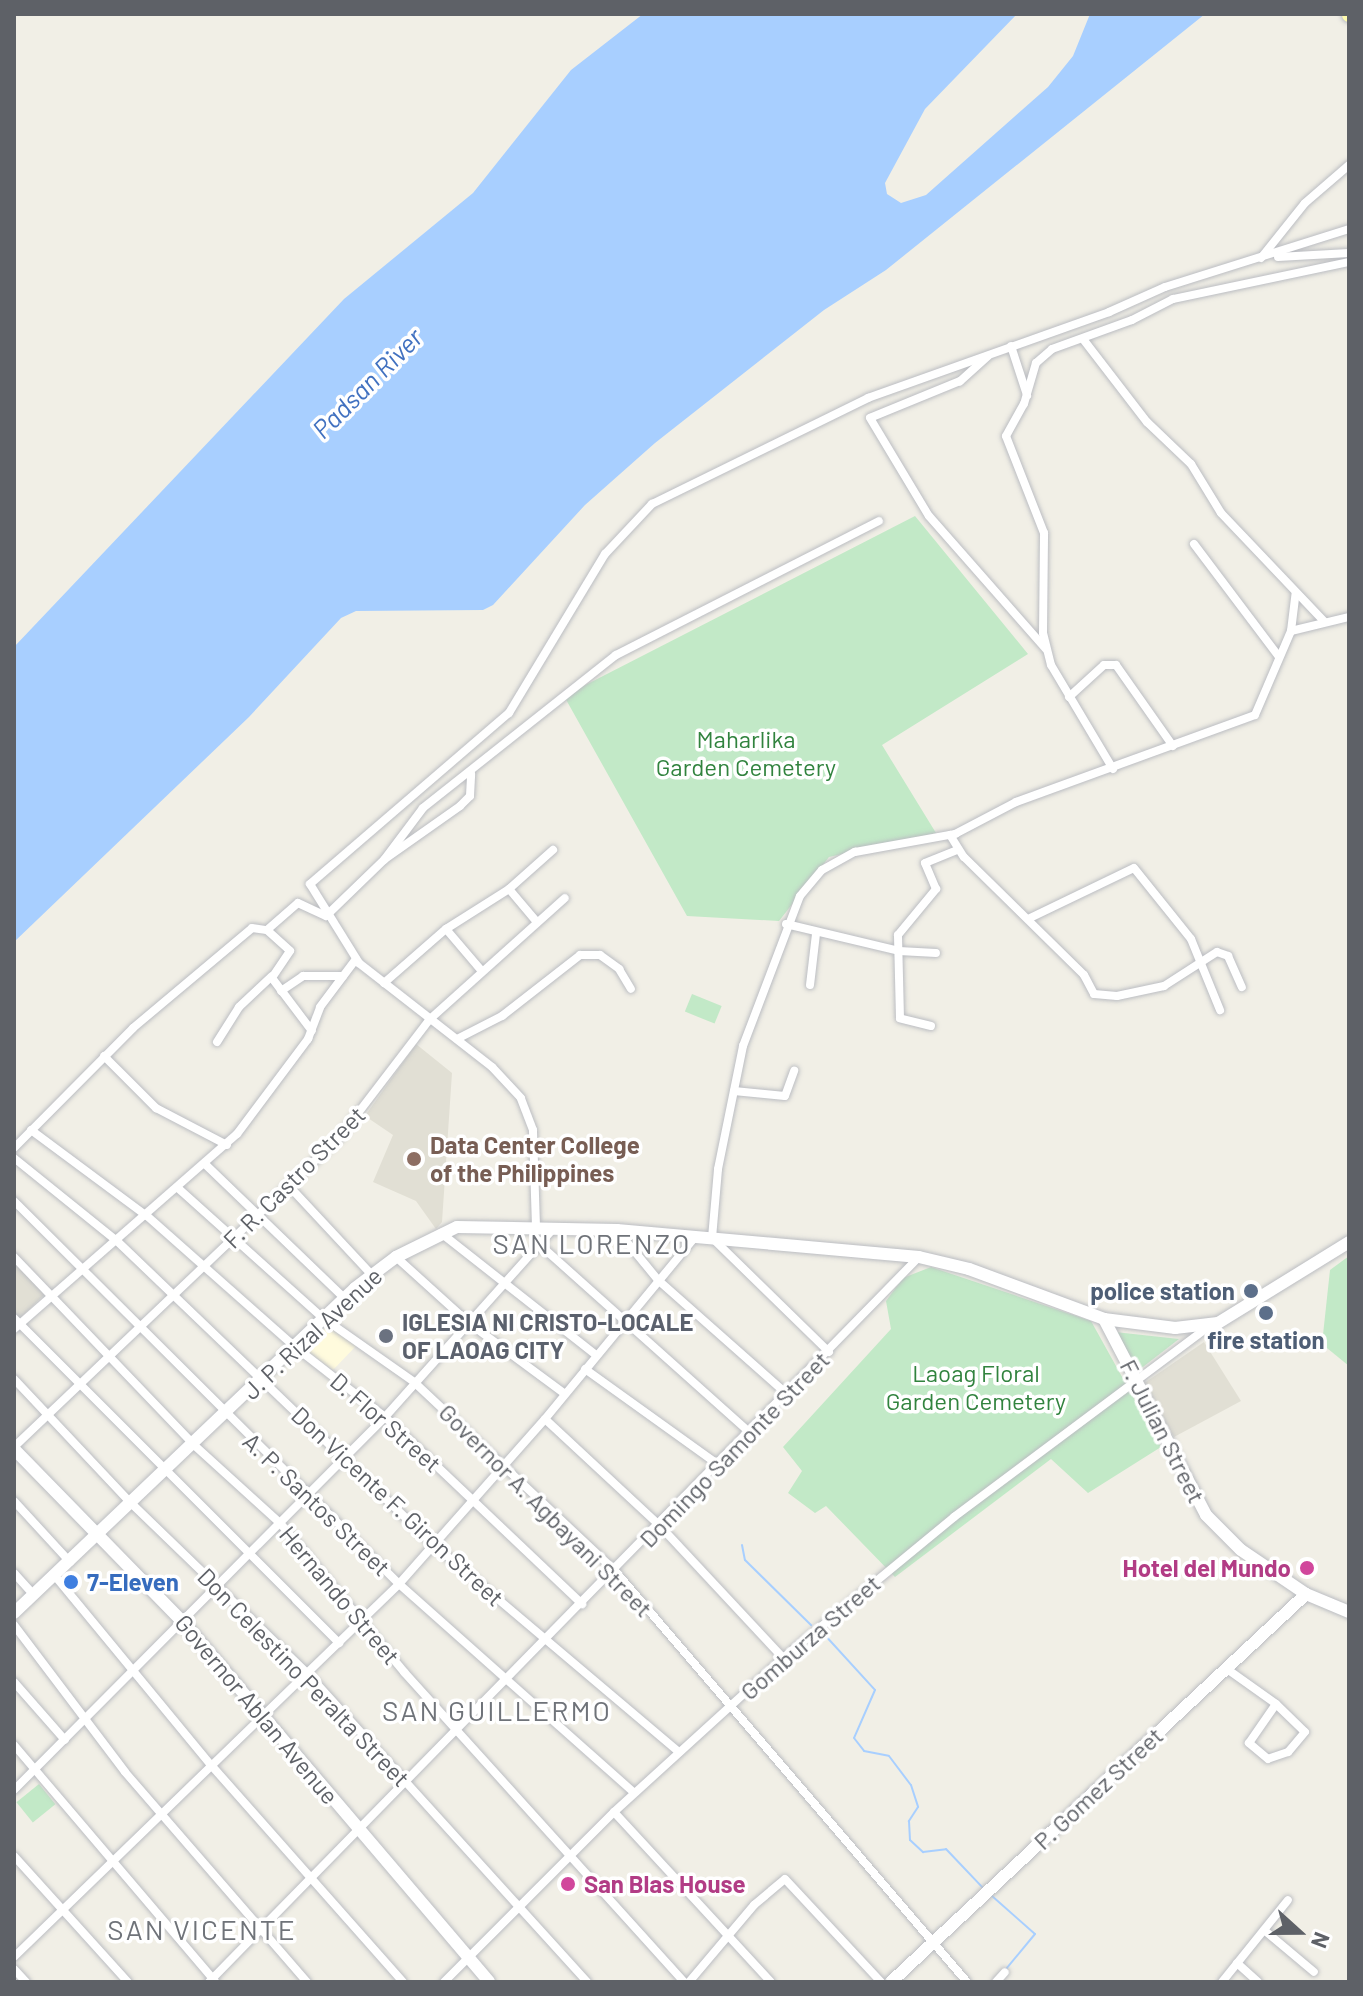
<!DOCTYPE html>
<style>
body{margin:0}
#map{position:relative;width:1363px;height:1996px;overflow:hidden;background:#f1efe6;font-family:Barlow,sans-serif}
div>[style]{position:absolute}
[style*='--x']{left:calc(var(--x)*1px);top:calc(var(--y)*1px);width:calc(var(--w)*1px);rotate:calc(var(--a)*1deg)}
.commercial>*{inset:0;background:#fffbdd}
.education>*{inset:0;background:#e1dfd4}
.green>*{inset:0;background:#c2e9c7;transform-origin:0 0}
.water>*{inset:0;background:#a8cfff}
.stream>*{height:2px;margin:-1px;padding:0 1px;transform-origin:1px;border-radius:1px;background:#a8cfff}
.roads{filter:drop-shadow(0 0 2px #bbbdc2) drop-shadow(0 0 2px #bbbdc2)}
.street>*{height:8px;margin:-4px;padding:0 4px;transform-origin:4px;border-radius:4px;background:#fff}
.secondary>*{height:12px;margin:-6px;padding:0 6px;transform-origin:6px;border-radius:6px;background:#fff}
.primary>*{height:14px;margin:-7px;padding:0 7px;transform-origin:7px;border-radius:7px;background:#fffbad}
.dots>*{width:22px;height:22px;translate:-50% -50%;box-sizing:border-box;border:4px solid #fff;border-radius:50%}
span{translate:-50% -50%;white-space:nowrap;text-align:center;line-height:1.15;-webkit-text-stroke:7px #fff;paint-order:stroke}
.park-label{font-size:24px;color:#31833e}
.education-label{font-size:24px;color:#785e54;font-weight:700}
.left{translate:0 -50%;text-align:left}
.street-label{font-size:24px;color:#5e6167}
.service-label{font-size:24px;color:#4e5e75;font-weight:700}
.right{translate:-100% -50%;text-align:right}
.worship-label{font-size:24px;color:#5b616d;font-weight:700}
.hotel-label{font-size:24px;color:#b23c85;font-weight:700}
.shop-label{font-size:24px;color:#366cbe;font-weight:700}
.water-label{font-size:26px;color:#4171c0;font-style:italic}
.quarter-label{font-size:28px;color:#6f7379;letter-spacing:2px}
.frame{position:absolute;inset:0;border:16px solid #5e6167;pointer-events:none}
.north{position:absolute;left:1259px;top:1892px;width:80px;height:80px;-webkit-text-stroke:6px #fff;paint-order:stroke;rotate:111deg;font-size:22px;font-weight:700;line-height:32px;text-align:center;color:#5e6167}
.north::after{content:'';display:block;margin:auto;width:28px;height:36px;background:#5e6167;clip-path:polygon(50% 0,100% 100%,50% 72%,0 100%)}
</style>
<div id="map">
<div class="commercial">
<i style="clip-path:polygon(327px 1326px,356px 1346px,333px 1370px,304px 1349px)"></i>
</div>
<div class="education">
<i style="clip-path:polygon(416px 1044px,452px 1073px,442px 1222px,436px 1229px,416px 1201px,373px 1182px,393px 1135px,365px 1116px)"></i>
<i style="clip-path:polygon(14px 1259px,48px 1291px,18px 1320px,14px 1315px)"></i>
<i style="clip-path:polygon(1204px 1342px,1241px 1401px,1174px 1437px,1143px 1384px)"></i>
</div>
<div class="green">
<i style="clip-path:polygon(915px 516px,1028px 654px,882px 745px,936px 833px,829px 857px,779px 921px,687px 916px,564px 696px)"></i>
<i style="left:692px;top:994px;width:32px;height:19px;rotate:22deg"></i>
<i style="clip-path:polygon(1349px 1256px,1349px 1366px,1322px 1344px,1330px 1270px)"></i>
<i style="clip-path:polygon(931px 1267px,1091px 1321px,1161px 1447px,1088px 1493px,1051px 1459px,895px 1577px,826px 1506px,815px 1513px,788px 1493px,802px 1471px,783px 1447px,891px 1329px,886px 1301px,903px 1278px)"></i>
<i style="clip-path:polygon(1115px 1332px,1179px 1339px,1139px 1370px)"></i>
<i style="left:39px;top:1784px;width:26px;height:29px;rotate:51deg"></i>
</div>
<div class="water">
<i style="clip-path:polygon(643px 14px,1017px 14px,925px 109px,885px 183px,887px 194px,901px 203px,926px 195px,1048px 87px,1073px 56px,1090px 14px,1205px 14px,886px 270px,824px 310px,655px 443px,585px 505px,493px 605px,483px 610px,356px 611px,341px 618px,249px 717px,14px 942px,14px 647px,344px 299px,473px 193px,571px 70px)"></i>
</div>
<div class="stream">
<i style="--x:742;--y:1545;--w:15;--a:79"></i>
<i style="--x:745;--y:1560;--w:93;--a:44.6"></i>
<i style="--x:823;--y:1633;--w:77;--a:47.6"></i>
<i style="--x:875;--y:1690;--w:52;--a:113.6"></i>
<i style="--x:854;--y:1738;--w:16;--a:52"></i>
<i style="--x:864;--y:1751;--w:25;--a:11"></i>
<i style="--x:889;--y:1756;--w:36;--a:53"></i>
<i style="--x:911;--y:1785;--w:23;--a:72"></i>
<i style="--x:918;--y:1807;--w:17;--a:123"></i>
<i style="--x:909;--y:1821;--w:19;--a:87"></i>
<i style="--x:910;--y:1840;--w:18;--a:43"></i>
<i style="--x:923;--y:1852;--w:23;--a:-7"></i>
<i style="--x:946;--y:1849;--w:54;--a:46.5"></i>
<i style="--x:992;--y:1896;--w:57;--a:41.5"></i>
<i style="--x:1035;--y:1934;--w:45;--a:129.6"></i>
</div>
<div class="roads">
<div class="street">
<i style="--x:1278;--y:257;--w:71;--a:-3.2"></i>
<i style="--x:1261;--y:258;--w:70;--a:-51.3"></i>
<i style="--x:1305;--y:203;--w:58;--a:-40.8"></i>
<i style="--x:1083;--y:339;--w:105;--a:52.4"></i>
<i style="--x:1147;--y:422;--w:61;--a:43.7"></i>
<i style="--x:1191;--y:464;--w:57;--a:58.5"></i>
<i style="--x:1221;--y:513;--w:149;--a:46.4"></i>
<i style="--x:1011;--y:346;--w:52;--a:71.9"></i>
<i style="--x:988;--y:356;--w:38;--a:138"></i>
<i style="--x:960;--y:381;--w:97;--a:157.7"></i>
<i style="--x:870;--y:418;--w:114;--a:59"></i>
<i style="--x:929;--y:516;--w:177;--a:48.7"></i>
<i style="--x:1194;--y:544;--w:141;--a:53"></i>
<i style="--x:1291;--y:631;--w:38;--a:-83"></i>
<i style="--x:1069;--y:697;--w:47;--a:-42.4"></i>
<i style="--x:1104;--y:665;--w:12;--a:0"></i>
<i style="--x:1116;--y:665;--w:99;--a:54.9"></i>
<i style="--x:1113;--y:769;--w:121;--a:-120.8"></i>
<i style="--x:1051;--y:665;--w:33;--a:-104"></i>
<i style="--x:1043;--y:633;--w:100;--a:-89.4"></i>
<i style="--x:1044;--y:533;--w:104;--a:-111.4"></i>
<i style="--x:1006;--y:436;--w:37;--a:-61"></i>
<i style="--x:1024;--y:404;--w:43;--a:-73.7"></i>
<i style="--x:1036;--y:363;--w:21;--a:-41"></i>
<i style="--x:1052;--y:349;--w:85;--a:-19.9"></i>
<i style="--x:1132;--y:320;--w:46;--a:-27.1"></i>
<i style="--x:1173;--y:299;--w:180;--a:-11.9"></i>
<i style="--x:950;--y:835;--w:26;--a:58"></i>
<i style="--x:964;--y:857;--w:168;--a:44.5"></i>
<i style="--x:1084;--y:975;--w:21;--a:62"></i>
<i style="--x:1094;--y:994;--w:23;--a:5"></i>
<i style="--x:1117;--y:996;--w:48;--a:-12"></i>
<i style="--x:1164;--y:986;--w:63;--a:-32.7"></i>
<i style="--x:1217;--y:952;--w:12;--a:20"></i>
<i style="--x:1228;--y:956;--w:34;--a:66"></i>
<i style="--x:385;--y:859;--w:92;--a:-35.2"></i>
<i style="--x:460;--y:806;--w:14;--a:-45"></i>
<i style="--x:470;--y:796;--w:22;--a:-87"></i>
<i style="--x:509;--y:889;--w:42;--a:49.8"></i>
<i style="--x:1030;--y:918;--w:115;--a:-25.7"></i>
<i style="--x:1134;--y:868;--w:91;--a:51.2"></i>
<i style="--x:1191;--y:939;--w:77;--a:67.8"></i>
<i style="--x:786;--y:924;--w:116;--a:13.4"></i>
<i style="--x:899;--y:951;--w:37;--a:3"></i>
<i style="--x:446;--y:929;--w:54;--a:49.5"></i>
<i style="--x:267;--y:930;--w:41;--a:-41.1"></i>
<i style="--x:298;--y:903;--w:31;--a:25"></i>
<i style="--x:326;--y:916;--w:81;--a:-44"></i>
<i style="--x:384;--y:860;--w:65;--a:-53.1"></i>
<i style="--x:423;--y:808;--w:246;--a:-38.4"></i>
<i style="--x:616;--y:655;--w:295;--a:-27"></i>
<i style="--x:384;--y:983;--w:82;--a:-41.1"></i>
<i style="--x:446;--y:929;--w:75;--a:-32.4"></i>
<i style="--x:509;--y:889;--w:59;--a:-41.6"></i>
<i style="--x:810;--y:985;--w:51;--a:-83.3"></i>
<i style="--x:281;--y:991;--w:27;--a:-34"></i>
<i style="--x:303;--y:976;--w:40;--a:0"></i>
<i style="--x:931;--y:1026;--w:32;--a:-166"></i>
<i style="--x:900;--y:1018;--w:83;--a:-91.4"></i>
<i style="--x:898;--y:935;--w:60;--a:-50.4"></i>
<i style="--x:936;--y:889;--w:28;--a:-113"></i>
<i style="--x:925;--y:863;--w:35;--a:-22"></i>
<i style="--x:457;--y:1039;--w:51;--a:-27.1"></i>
<i style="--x:502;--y:1016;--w:99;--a:-38"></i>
<i style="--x:580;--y:955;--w:20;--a:0"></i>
<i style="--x:600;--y:955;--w:24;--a:36"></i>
<i style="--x:619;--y:969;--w:23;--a:59"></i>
<i style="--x:217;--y:1042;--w:41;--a:-57.8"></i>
<i style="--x:239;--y:1007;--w:45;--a:-43.2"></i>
<i style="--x:104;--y:1056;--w:74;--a:45"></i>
<i style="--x:156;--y:1108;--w:80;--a:27.5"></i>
<i style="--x:734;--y:1091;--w:51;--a:5.6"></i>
<i style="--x:785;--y:1096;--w:27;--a:-70"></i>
<i style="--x:31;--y:1130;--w:144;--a:36.6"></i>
<i style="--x:147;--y:1216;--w:196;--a:41.5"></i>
<i style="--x:294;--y:1346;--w:115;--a:38"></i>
<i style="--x:385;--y:1417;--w:272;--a:43.5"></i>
<i style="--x:14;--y:1148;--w:169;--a:-45.2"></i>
<i style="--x:133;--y:1028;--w:155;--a:-40"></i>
<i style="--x:252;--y:928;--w:15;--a:8"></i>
<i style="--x:267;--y:930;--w:31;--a:42"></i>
<i style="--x:290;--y:951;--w:32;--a:124"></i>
<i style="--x:272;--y:978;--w:66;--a:53"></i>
<i style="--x:14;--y:1158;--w:132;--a:38.9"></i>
<i style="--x:117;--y:1241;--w:439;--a:43.8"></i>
<i style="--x:434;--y:1545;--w:321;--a:40.2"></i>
<i style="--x:206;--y:1165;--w:192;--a:43.9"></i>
<i style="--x:288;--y:1185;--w:122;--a:47"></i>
<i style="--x:179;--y:1189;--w:193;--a:41.9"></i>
<i style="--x:323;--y:1318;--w:111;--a:35.1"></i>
<i style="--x:414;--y:1382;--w:276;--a:43.2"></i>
<i style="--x:615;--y:1571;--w:541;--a:49.42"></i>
<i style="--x:14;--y:1201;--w:543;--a:44.85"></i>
<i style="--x:399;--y:1584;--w:314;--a:41.6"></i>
<i style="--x:536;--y:1227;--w:97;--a:-91.8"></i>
<i style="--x:533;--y:1130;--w:34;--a:-111"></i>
<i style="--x:521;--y:1098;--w:42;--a:-133.1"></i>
<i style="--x:492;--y:1067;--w:169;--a:-142"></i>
<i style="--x:359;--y:963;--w:93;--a:-121.8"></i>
<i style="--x:310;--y:884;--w:262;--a:-40.7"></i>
<i style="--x:509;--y:713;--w:186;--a:-58.9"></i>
<i style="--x:605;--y:554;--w:69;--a:-46.8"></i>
<i style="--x:652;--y:504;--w:241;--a:-26.1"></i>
<i style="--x:868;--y:398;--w:256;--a:-19.6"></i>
<i style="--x:1109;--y:312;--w:61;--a:-24.1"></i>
<i style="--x:1165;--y:287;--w:193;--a:-17.5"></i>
<i style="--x:617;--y:1230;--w:65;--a:50.6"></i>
<i style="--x:658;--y:1280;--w:172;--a:41.5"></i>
<i style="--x:441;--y:1233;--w:197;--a:38.2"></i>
<i style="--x:540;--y:1245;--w:280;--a:41.8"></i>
<i style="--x:14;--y:1257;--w:260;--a:46.2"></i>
<i style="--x:194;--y:1445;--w:116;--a:42.2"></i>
<i style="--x:280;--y:1523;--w:194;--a:50.2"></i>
<i style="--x:404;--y:1672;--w:418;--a:47.9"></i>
<i style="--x:396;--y:1257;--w:98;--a:42.1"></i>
<i style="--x:469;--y:1323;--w:119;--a:36.5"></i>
<i style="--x:14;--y:1318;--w:460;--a:45"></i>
<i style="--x:14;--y:1329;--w:296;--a:-41.2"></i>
<i style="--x:237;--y:1134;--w:119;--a:-53.2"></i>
<i style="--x:308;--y:1039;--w:34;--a:-69"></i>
<i style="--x:320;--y:1007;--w:60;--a:-53.1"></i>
<i style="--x:829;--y:1352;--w:163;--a:-135.7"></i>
<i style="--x:712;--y:1238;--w:69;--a:-85"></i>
<i style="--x:718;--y:1169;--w:126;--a:-78.5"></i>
<i style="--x:743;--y:1046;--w:160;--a:-69.2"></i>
<i style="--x:800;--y:896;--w:34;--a:-50"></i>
<i style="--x:822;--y:870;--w:38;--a:-29"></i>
<i style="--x:855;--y:852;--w:102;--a:-10.2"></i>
<i style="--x:955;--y:834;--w:69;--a:-27.7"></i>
<i style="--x:1016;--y:802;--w:254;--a:-20"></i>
<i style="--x:1255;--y:715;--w:91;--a:-66.8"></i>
<i style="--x:1291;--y:631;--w:60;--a:-13.6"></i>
<i style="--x:585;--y:1369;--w:163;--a:35.7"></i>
<i style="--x:14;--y:1379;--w:172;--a:46.7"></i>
<i style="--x:132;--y:1504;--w:243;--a:44"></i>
<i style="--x:307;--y:1673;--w:417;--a:47.8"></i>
<i style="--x:545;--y:1419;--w:157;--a:42.9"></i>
<i style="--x:660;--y:1526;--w:180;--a:47"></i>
<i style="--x:14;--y:1447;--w:448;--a:-43.6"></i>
<i style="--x:339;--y:1138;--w:150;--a:-52.6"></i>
<i style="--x:430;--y:1019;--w:181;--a:-41.9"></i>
<i style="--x:14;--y:1501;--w:83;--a:47.4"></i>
<i style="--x:14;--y:1573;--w:30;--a:48"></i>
<i style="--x:55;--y:1576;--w:245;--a:50.5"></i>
<i style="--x:211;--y:1765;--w:290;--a:48.5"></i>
<i style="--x:14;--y:1625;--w:184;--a:52.9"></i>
<i style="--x:125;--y:1772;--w:278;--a:49.1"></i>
<i style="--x:1227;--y:1669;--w:60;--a:35.5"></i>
<i style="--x:1276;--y:1704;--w:40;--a:44"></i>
<i style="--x:1305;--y:1732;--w:26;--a:130"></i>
<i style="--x:1288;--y:1752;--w:21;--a:161"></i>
<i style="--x:1268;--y:1759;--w:25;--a:-140"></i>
<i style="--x:1249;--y:1743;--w:47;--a:-55.3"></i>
<i style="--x:14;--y:1682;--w:77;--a:48.7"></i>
<i style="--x:14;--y:1745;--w:310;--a:49.6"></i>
<i style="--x:14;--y:1790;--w:526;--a:-45.15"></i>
<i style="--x:385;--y:1417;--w:254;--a:-48.2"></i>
<i style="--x:614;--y:1812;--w:231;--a:47.3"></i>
<i style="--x:14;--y:1856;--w:170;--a:47.9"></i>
<i style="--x:1264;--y:1930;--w:65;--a:40"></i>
<i style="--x:14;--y:1957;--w:536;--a:-44.09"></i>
<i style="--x:399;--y:1584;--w:220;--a:-48.5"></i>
<i style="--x:545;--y:1419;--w:237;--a:-50.5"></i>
<i style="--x:1237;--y:1963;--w:28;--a:42"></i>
<i style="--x:14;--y:1969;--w:18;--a:47"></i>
<i style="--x:209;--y:1982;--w:1015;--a:-45.6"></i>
<i style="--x:444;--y:1982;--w:240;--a:-45"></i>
<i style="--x:614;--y:1812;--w:229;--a:-42.3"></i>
<i style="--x:783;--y:1658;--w:222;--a:-39.5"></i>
<i style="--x:954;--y:1517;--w:316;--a:-36.8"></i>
<i style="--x:689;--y:1982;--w:101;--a:-49.8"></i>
<i style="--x:754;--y:1905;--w:40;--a:-40"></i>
<i style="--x:785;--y:1879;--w:141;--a:47"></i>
<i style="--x:996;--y:1982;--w:13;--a:-48"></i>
<i style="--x:1222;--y:1982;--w:105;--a:-51.2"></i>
</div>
<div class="secondary">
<i style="--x:1104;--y:1319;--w:221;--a:62.5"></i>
<i style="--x:1206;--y:1515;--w:49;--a:45"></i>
<i style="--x:1241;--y:1550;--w:78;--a:34.1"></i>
<i style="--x:1306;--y:1594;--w:47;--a:22.7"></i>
<i style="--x:14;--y:1449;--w:242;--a:45.7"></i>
<i style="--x:183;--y:1622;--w:472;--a:49.6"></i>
<i style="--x:14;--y:1613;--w:471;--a:-43.6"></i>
<i style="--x:355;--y:1288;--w:51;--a:-37.1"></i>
<i style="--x:396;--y:1257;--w:68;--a:-26.2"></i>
<i style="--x:457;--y:1227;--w:160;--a:1.1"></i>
<i style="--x:617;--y:1230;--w:303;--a:5.1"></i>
<i style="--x:919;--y:1257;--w:51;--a:13.5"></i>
<i style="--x:969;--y:1269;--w:144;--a:20.3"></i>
<i style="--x:1104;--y:1319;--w:72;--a:7.2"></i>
<i style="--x:1175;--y:1328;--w:43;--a:-6.6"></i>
<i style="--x:1218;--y:1323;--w:154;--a:-31.7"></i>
<i style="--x:891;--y:1982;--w:568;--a:-43.07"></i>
</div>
<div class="primary">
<i style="--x:1349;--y:14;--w:1;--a:90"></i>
</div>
</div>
<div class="dots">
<i style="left:414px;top:1159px;background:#8d6e63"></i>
<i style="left:1251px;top:1291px;background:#5c6f8a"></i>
<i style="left:1266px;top:1313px;background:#5c6f8a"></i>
<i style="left:386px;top:1336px;background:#6b7280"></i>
<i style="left:1307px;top:1568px;background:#d1479c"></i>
<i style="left:71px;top:1582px;background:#3f7fe0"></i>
<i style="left:568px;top:1884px;background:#d1479c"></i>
</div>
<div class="park-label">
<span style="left:746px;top:753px">Maharlika<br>Garden Cemetery</span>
<span style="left:976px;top:1387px">Laoag Floral<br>Garden Cemetery</span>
</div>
<div class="education-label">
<span class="left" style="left:430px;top:1159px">Data Center College<br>of the Philippines</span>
</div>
<div class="street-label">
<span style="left:294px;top:1177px;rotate:-45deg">F. R. Castro Street</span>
<span style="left:312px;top:1333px;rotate:-43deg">J. P. Rizal Avenue</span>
<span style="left:386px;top:1422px;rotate:41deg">D. Flor Street</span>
<span style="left:1163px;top:1431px;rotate:63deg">F. Julian Street</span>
<span style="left:734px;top:1449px;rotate:-46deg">Domingo Samonte Street</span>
<span style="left:317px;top:1504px;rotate:44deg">A. P. Santos Street</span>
<span style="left:398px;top:1506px;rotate:43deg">Don Vicente F. Giron Street</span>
<span style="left:546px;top:1510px;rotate:45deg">Governor A. Agbayani Street</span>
<span style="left:340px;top:1595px;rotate:50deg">Hernando Street</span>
<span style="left:810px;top:1637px;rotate:-41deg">Gomburza Street</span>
<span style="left:304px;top:1677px;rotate:46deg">Don Celestino Peralta Street</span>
<span style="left:257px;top:1709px;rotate:50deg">Governor Ablan Avenue</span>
<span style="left:1098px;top:1788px;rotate:-43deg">P. Gomez Street</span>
</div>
<div class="service-label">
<span class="right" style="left:1235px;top:1291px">police station</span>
<span style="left:1266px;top:1340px">fire station</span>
</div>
<div class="worship-label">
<span class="left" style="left:402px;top:1336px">IGLESIA NI CRISTO-LOCALE<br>OF LAOAG CITY</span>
</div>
<div class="hotel-label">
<span class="right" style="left:1291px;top:1568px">Hotel del Mundo</span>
<span class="left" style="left:584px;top:1884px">San Blas House</span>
</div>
<div class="shop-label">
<span class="left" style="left:87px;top:1582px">7-Eleven</span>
</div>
<div class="water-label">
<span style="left:367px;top:383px;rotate:-45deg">Padsan River</span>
</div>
<div class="quarter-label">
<span style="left:592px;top:1243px">SAN LORENZO</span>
<span style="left:497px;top:1710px">SAN GUILLERMO</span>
<span style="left:202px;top:1929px">SAN VICENTE</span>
</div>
<div class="frame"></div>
<div class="north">N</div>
</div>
